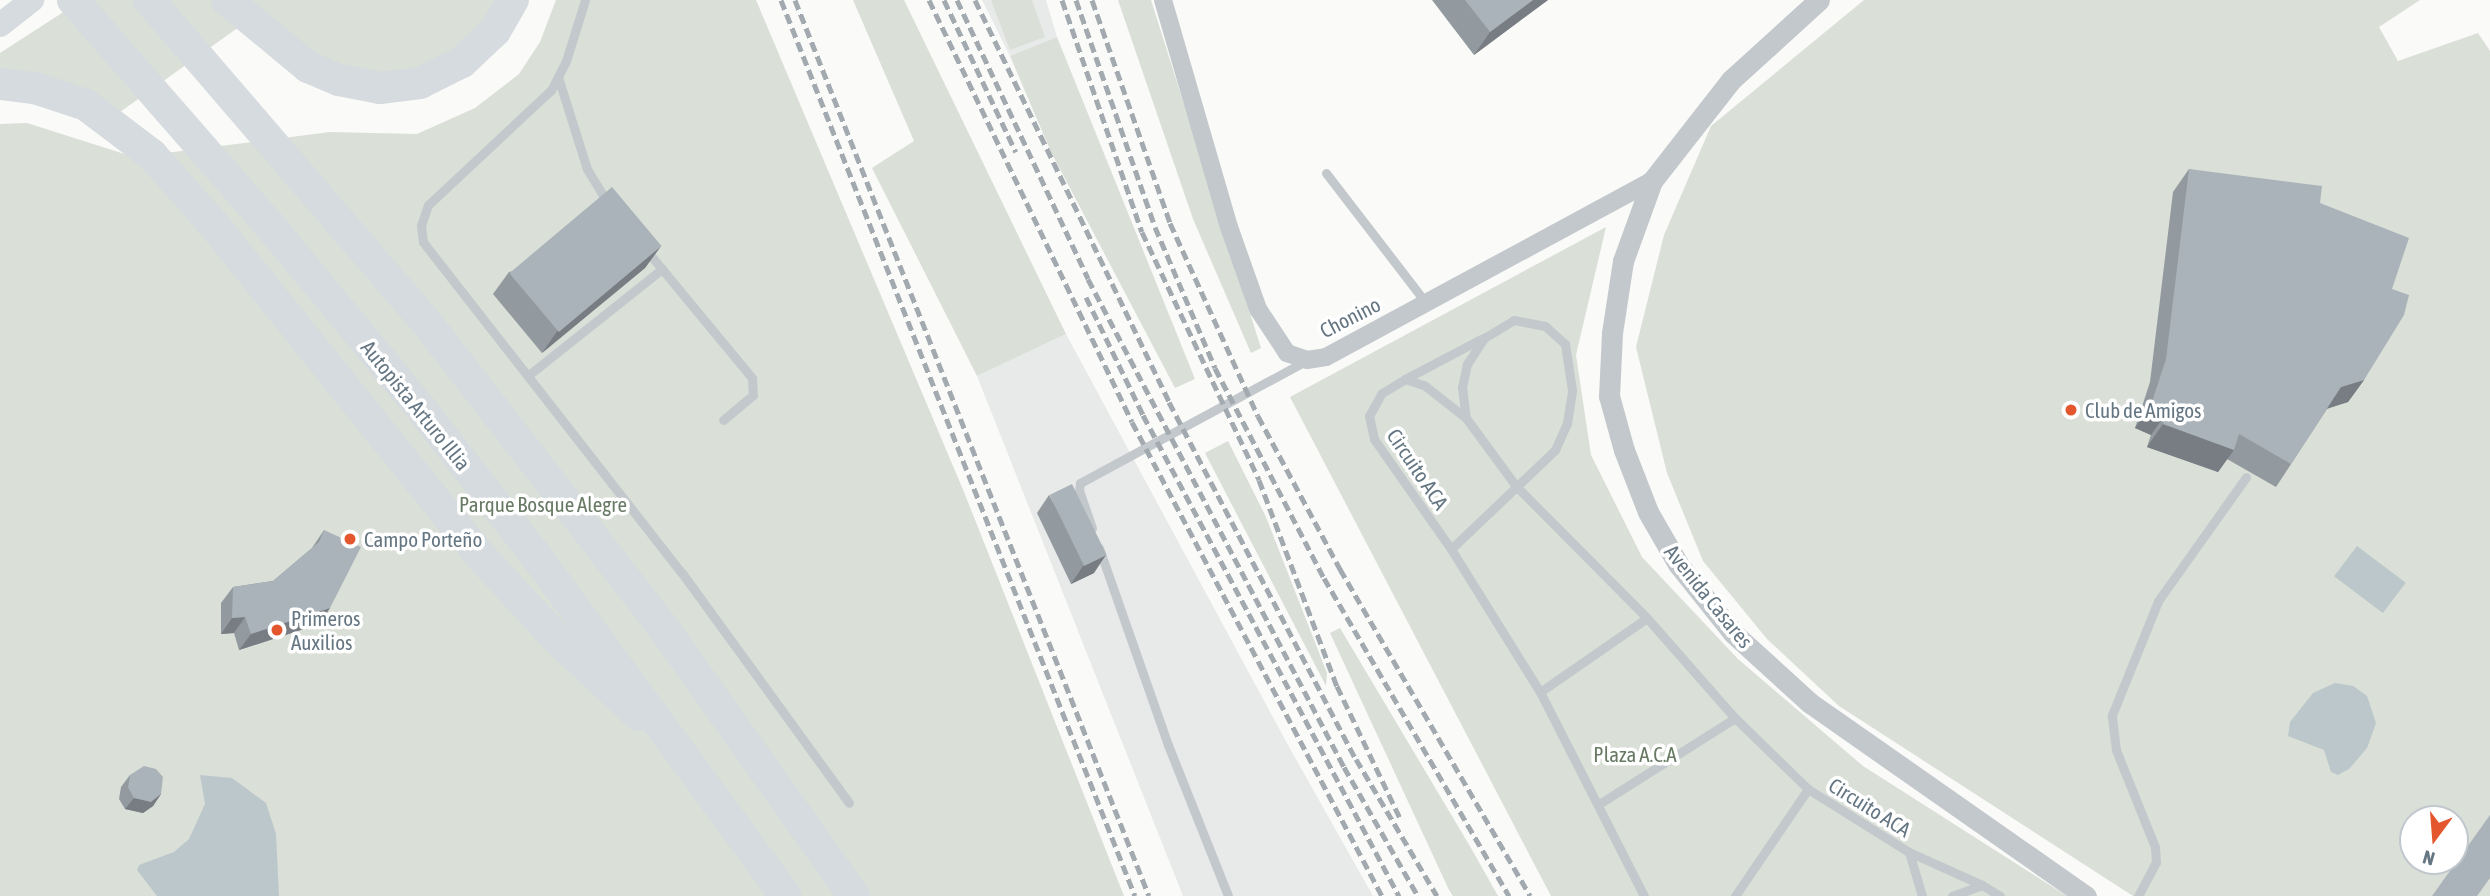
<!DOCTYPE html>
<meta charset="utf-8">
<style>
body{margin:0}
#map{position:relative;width:2490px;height:896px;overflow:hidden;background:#fafaf8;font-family:"Asap Condensed",sans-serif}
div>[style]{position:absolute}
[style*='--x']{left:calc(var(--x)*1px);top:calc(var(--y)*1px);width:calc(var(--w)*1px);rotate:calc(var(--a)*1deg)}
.built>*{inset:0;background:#e8e9e9}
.green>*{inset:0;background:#dadfd7}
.water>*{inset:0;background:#bbc7cb;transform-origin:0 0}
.service>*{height:9px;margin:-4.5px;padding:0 4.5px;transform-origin:4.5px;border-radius:4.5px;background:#c3c8cc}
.minor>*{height:18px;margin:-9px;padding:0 9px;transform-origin:9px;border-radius:9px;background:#c3c8cc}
.tertiary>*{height:21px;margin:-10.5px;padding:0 10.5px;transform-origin:10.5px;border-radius:10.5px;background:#c3c8cc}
.secondary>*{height:24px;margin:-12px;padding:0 12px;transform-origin:12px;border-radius:12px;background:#d6dbdf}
.motorway>*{height:32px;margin:-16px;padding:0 16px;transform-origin:16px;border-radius:16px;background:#d6dbdf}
.rail>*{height:5px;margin-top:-2.5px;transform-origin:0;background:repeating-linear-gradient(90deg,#a2aab0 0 10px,transparent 0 15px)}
.wall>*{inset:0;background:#929a9f}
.shaded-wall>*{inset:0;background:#777d82}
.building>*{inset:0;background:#aab3b9;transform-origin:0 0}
.dots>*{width:19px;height:19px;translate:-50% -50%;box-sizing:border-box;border:4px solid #fff;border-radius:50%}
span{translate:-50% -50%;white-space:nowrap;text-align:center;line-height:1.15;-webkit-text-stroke:7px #fff;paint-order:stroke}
.street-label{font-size:21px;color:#657683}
.poi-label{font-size:21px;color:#657683}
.left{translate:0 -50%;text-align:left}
.park-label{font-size:21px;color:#687a64}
.north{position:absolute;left:2399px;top:805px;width:70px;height:70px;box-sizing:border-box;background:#fff;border:2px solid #c1c8cd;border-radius:50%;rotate:196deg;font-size:19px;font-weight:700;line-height:28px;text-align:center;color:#657683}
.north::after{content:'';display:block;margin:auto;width:24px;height:32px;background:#e4572e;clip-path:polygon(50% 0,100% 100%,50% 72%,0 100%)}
</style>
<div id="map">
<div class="built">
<i style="clip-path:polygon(982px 0,1046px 0,1057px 37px,1010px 56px)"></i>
<i style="clip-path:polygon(1066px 334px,1288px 745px,1373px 896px,1183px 896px,977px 376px)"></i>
</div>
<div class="green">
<i style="clip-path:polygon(82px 0,498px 0,481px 32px,418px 72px,368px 73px,319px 58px,260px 12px,120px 112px,0 71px,0 53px)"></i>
<i style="clip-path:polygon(556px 0,756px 0,964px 492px,1124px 896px,0 896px,0 124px,27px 123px,134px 157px,330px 132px,417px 134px,475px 108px,519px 74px,540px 42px)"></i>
<i style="clip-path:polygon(853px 0,904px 0,1066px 334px,977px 376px,872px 168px,914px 141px)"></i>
<i style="clip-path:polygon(991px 0,1032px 0,1045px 37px,1010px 50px)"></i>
<i style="clip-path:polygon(1118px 0,1151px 0,1261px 348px,1251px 353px,1193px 219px)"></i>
<i style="clip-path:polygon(evenodd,1864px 0,2420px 0,2379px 27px,2398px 61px,2478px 33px,2490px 51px,2490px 896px,2133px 896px,1839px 706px,1767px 639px,1703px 561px,1667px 473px,1636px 347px,1664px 235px,1711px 126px,1864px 0,2413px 819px,2455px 819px,2455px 861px,2413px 861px,2413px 819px)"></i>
<i style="clip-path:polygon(1057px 37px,1195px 379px,1175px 388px,1051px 152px,1010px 56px)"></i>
<i style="clip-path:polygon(1606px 227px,1576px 355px,1591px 455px,1642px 557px,1738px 659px,1863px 766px,2067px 896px,1551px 896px,1290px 397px)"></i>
<i style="clip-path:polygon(1228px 441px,1266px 517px,1327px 673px,1326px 686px,1205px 453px)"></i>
<i style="clip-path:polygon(1340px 628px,1471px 848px,1498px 896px,1453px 896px,1449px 890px,1330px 633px)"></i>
</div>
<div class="water">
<i style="left:2357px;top:546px;width:61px;height:38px;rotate:37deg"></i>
<i style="clip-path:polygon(2335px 683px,2353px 686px,2367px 696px,2376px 723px,2367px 748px,2349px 769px,2338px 775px,2331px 772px,2324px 750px,2288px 736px,2290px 722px,2313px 693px)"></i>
<i style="clip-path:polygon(200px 775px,232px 778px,266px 803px,276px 834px,279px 896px,157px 896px,137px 870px,139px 865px,174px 852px,189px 839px,205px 804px)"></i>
</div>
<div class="service">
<i style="--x:585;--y:0;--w:64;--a:107.3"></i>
<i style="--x:566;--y:61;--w:33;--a:117"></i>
<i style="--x:551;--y:90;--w:168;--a:136.9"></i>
<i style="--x:428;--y:205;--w:21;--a:109"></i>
<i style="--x:421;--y:225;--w:17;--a:83"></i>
<i style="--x:423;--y:242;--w:420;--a:52"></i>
<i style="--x:682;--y:573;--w:284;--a:54"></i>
<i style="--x:558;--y:77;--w:96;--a:72.5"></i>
<i style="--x:587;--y:169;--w:42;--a:58.6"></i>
<i style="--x:1326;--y:173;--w:164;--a:52.4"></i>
<i style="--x:647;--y:251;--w:165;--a:50.4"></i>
<i style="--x:752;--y:378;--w:17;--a:87"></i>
<i style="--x:753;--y:395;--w:39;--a:140"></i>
<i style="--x:530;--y:374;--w:169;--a:-38.5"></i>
<i style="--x:1405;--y:379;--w:86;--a:-27.8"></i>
<i style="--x:1092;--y:528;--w:39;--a:-109"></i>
<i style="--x:1079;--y:491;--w:8;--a:-83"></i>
<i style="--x:1080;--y:483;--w:257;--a:-28.4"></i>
<i style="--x:1099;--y:548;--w:209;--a:70.7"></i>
<i style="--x:1168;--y:745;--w:162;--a:68.3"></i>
<i style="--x:1451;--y:549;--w:144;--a:-43.6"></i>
<i style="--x:1555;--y:450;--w:30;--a:-66"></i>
<i style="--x:1567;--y:423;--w:33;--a:-81"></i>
<i style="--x:1572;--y:390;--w:47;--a:-98.7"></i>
<i style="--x:1565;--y:344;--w:27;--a:-138"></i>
<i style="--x:1545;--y:326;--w:32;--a:-169"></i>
<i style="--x:1514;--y:320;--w:35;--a:149"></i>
<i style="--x:1484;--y:338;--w:31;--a:123"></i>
<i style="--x:1467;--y:364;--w:24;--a:102"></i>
<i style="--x:1462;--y:387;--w:31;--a:83"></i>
<i style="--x:1540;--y:692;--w:130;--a:-34.7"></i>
<i style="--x:1599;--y:804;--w:161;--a:-32.3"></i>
<i style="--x:1909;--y:852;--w:46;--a:73.5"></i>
<i style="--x:1644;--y:896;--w:229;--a:-117"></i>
<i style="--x:1540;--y:692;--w:168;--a:-121.9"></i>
<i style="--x:1451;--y:549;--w:134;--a:-125"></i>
<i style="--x:1374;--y:439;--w:24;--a:-102"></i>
<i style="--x:1369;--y:416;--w:26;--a:-61"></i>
<i style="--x:1382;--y:393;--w:27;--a:-31"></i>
<i style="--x:1405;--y:379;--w:20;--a:18"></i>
<i style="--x:1424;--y:385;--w:53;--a:38.2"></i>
<i style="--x:1466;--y:418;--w:84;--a:53.7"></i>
<i style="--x:1516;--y:486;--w:186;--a:45.2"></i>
<i style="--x:1647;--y:618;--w:133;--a:48.7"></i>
<i style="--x:1735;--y:718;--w:102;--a:44.2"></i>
<i style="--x:1808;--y:789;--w:119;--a:32"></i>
<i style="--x:1909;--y:852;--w:80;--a:24.3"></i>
<i style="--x:1735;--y:896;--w:130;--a:-55.7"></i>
<i style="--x:1952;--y:896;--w:32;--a:-20"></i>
<i style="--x:1982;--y:885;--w:21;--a:31"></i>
<i style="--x:2138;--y:896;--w:38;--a:-62"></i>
<i style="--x:2156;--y:862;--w:15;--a:-94"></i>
<i style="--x:2155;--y:847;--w:105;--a:-111.9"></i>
<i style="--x:2116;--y:750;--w:35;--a:-97"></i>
<i style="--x:2112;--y:715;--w:123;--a:-68"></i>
<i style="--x:2158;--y:601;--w:152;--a:-54.6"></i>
</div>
<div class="minor">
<i style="--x:1163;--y:0;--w:236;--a:73.8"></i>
<i style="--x:1229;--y:227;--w:87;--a:70.5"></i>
<i style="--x:1258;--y:309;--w:53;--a:56.6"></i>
<i style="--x:1287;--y:353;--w:21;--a:19"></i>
<i style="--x:1307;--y:360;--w:19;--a:-9"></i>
<i style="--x:1326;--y:357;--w:370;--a:-28.4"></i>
</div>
<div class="tertiary">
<i style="--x:1819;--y:0;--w:119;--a:137.7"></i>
<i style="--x:1731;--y:80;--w:128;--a:128"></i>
<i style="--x:1652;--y:181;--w:85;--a:109.9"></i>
<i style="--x:1623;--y:261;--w:73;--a:98.7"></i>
<i style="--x:1612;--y:333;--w:63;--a:92.7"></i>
<i style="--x:1609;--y:396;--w:56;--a:74.5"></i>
<i style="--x:1624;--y:450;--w:66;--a:68.8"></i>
<i style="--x:1648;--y:512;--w:60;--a:60"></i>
<i style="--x:1678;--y:564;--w:88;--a:51.4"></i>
<i style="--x:1733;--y:633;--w:104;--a:42.3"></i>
<i style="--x:1810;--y:703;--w:337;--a:35"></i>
</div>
<div class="secondary">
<i style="--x:0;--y:25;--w:41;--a:-38"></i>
</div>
<div class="motorway">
<i style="--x:73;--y:0;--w:295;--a:48.9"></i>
<i style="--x:267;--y:222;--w:249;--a:50.5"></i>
<i style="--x:425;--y:414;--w:180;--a:52"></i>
<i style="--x:536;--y:556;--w:422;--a:53.7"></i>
<i style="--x:149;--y:0;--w:431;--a:49.3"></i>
<i style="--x:430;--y:327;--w:387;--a:52.2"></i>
<i style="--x:667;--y:633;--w:323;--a:54.6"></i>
<i style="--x:227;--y:0;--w:105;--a:39.6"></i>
<i style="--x:308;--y:67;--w:34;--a:23"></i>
<i style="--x:339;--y:80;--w:42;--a:11"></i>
<i style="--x:380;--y:88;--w:40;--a:-7.1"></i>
<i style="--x:420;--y:83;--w:47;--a:-26.6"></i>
<i style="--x:462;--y:62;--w:45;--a:-43.2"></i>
<i style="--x:495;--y:31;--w:36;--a:-60"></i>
<i style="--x:0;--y:84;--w:38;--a:7"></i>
<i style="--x:38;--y:89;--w:51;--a:18.4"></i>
<i style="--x:86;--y:105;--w:83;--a:37.1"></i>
<i style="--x:152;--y:155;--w:94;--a:48.5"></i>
<i style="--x:214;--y:225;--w:417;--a:51.2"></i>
<i style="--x:475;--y:550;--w:122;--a:47.3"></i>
<i style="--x:558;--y:640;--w:110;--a:42.8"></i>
</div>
<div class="rail">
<i style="--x:781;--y:0;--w:963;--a:68.44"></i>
<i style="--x:795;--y:0;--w:963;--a:68.44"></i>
<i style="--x:929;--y:0;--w:468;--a:64.3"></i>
<i style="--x:1132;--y:422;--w:536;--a:62.19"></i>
<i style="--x:944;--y:0;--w:168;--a:64.7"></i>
<i style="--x:957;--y:0;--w:308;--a:64.8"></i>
<i style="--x:1088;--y:279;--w:551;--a:62.32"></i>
<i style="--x:1344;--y:767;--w:149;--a:60.2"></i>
<i style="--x:975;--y:0;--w:446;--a:64.2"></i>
<i style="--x:1169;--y:402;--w:403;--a:62.4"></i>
<i style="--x:1356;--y:759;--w:159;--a:59.4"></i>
<i style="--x:1062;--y:0;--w:245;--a:71"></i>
<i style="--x:1142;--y:232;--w:274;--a:64.7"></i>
<i style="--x:1259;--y:480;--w:220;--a:69.3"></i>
<i style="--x:1337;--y:686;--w:146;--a:64.5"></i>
<i style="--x:1076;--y:0;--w:240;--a:70.8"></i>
<i style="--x:1155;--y:227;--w:153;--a:66.9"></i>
<i style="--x:1215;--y:368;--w:237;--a:62.6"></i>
<i style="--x:1324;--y:578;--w:368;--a:59.8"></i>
<i style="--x:1092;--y:0;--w:236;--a:70.7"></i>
<i style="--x:1170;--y:223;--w:212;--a:65.5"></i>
<i style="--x:1258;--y:416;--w:174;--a:61.8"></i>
<i style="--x:1340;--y:569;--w:378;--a:59.8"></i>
<i style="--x:1086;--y:297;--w:131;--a:64.2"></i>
<i style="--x:1143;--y:415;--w:545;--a:61.98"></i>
</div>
<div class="wall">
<i style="clip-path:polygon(1432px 0,1548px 0,1474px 55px)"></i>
<i style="clip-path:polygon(2189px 169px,2320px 203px,2392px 289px,2364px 380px,2348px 402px,2327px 409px,2276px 487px,2227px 459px,2218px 472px,2147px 447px,2151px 435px,2135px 428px,2150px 382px,2173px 192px)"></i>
<i style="clip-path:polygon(661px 246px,645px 268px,542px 353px,493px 294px,509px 272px)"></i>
<i style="clip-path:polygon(1049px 495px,1094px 573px,1071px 584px,1037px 513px)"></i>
<i style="clip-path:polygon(324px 530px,330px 608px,319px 624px,239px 650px,234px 633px,221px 634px,221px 603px,233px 587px,273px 581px,312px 548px)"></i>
<i style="clip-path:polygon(130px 775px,161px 794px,153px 806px,143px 813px,125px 809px,119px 799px,121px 787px)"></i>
</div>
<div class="shaded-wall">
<i style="clip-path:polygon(1533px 0,1548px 0,1474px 55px,1490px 32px)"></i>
<i style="clip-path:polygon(661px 246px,645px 268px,542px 353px,558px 330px)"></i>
<i style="clip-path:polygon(2364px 380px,2348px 402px,2325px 409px,2341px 387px)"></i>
<i style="clip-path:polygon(2151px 405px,2167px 412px,2151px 435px,2135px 428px)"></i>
<i style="clip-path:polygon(2163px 424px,2234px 450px,2218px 472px,2147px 447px)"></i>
<i style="clip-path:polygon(1106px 555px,1094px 573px,1071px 584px,1083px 566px)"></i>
<i style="clip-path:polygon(330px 608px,319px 624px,239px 650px,251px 634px)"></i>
<i style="clip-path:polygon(245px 617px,234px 633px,221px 634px,232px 618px)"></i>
<i style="clip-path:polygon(161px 794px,153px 806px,143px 813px,125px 809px,134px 798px)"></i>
</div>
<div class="building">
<i style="clip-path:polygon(1465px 0,1533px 0,1490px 32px)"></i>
<i style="clip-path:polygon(2189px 169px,2322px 186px,2320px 203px,2409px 238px,2392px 289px,2409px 295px,2404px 315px,2364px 380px,2341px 387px,2291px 464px,2239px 434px,2234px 450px,2163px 424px,2167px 412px,2151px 405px,2166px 359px)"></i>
<i style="left:612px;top:187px;width:77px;height:134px;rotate:50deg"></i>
<i style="left:1072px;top:484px;width:79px;height:25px;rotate:64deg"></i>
<i style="clip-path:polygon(324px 530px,361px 547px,330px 608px,251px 634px,245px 617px,232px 618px,233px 587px,273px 581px,319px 542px)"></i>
<i style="clip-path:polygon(144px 766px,156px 769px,163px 777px,161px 794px,151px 802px,134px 798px,128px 787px,130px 775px)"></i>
<i style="clip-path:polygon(2490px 815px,2490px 878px,2477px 896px,2432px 896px)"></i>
</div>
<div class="dots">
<i style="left:2071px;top:410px;background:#e4572e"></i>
<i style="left:350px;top:539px;background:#e4572e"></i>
<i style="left:277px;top:630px;background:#e4572e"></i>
</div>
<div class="street-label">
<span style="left:1350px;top:317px;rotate:-27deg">Chonino</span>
<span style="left:416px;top:405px;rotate:51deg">Autopista Arturo Illia</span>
<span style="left:1418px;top:469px;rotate:56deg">Circuito ACA</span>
<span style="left:1709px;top:596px;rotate:51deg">Avenida Casares</span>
<span style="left:1870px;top:807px;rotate:32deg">Circuito ACA</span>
</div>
<div class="poi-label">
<span class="left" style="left:2085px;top:410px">Club de Amigos</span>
<span class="left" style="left:364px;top:539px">Campo Porteño</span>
<span class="left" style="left:291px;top:630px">Primeros<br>Auxilios</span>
</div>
<div class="park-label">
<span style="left:543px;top:504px">Parque Bosque Alegre</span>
<span style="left:1635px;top:754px">Plaza A.C.A</span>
</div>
<div class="north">N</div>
</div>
